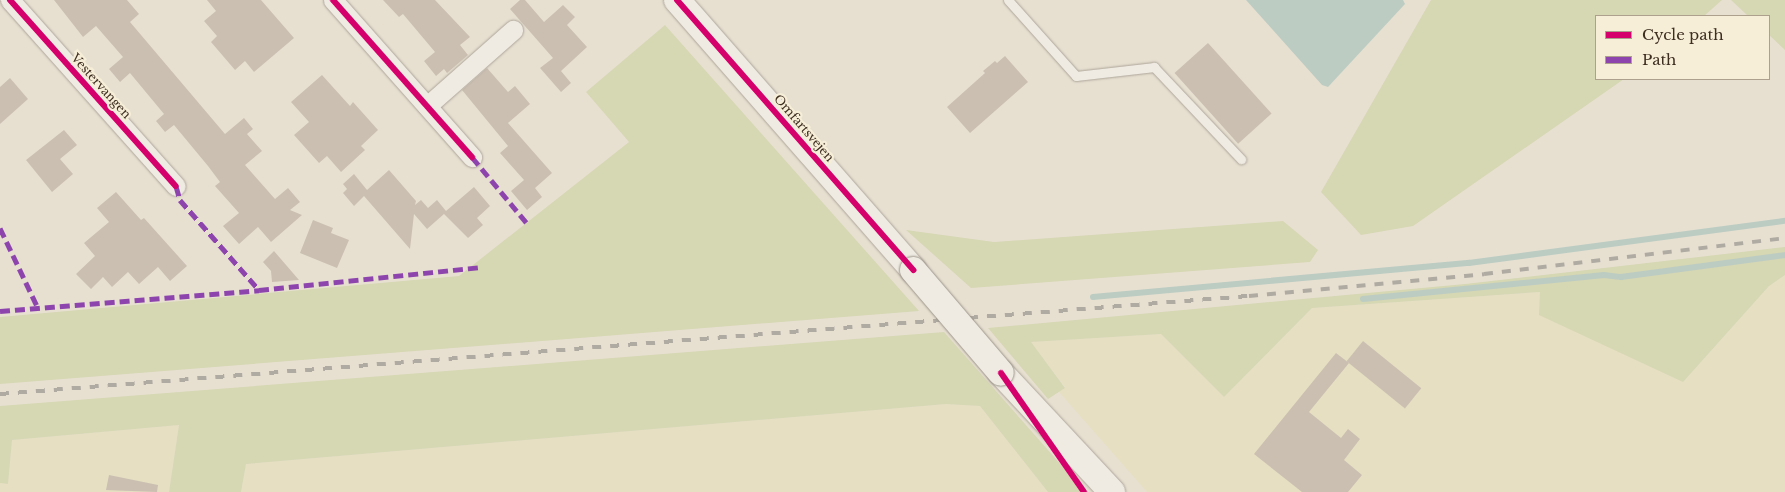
<!DOCTYPE html>
<style>
body{margin:0}
#map{position:relative;width:1785px;height:492px;overflow:hidden;background:#e7e0d1;font-family:"Libre Baskerville",serif}
div>[style]{position:absolute}
[style*='--x']{left:calc(var(--x)*1px);top:calc(var(--y)*1px);width:calc(var(--w)*1px);rotate:calc(var(--a)*1deg)}
.farmland>*{inset:0;background:#e6dfc2}
.green>*{inset:0;background:#d6d7b3}
.water>*{inset:0;background:#bcccc2}
.stream>*{height:5.5px;margin:-2.75px;padding:0 2.75px;transform-origin:2.75px;border-radius:2.75px;background:#bcccc2}
.building>*{inset:0;background:#cbbfb2;transform-origin:0 0}
.roads{filter:drop-shadow(0 0 1px #ada599) drop-shadow(0 0 1px #ada599)}
.service>*{height:9px;margin:-4.5px;padding:0 4.5px;transform-origin:4.5px;border-radius:4.5px;background:#efebe3}
.minor>*{height:19px;margin:-9.5px;padding:0 9.5px;transform-origin:9.5px;border-radius:9.5px;background:#efebe3}
.secondary>*{height:26px;margin:-13px;padding:0 13px;transform-origin:13px;border-radius:13px;background:#efebe3}
.rail>*{height:4px;margin-top:-2px;transform-origin:0;background:repeating-linear-gradient(90deg,#afaaa2 0 9px,transparent 0 18px)}
.bridges{filter:drop-shadow(0 0 1px #9c958a) drop-shadow(0 0 1px #9c958a)}
.secondary-bridge>*{height:26px;margin:-13px;padding:0 13px;transform-origin:13px;border-radius:13px;background:#efebe3}
.quiet>*{height:5px;margin-top:-2.5px;transform-origin:0;background:repeating-linear-gradient(90deg,#8e44ad 0 10px,transparent 0 15px)}
.cycleway>*{height:6px;margin:-3px;padding:0 3px;transform-origin:3px;border-radius:3px;background:#d6006c}
span{translate:-50% -50%;white-space:nowrap;text-align:center;line-height:1.15;-webkit-text-stroke:4.5px #f7eed8;paint-order:stroke}
.street-label{font-size:12px;color:#3d2e20}
.legend{position:absolute;left:1595px;top:15px;width:175px;height:65px;box-sizing:border-box;background:#f7eed8;border:1px solid #ada18e;margin:0;padding:6px 9px;list-style:none;font-size:15px;color:#3d2e20}
.legend li{display:flex;align-items:center;gap:10px;height:25px}
.legend b{width:25px;border:1px solid #ada18e}
</style>
<div id="map">
<div class="farmland">
<i style="clip-path:polygon(1785px 275px,1785px 492px,1147px 492px,1059px 392px,1065px 387px,1030px 342px,1161px 334px,1224px 397px,1312px 308px,1540px 292px,1683px 382px,1769px 286px)"></i>
<i style="clip-path:polygon(946px 404px,980px 406px,1048px 492px,241px 492px,246px 464px)"></i>
<i style="clip-path:polygon(179px 425px,169px 492px,0 492px,0 483px,8px 484px,12px 440px)"></i>
</div>
<div class="green">
<i style="clip-path:polygon(1431px 0,1722px 0,1704px 16px,1596px 16px,1596px 79px,1624px 79px,1413px 226px,1361px 235px,1321px 192px)"></i>
<i style="clip-path:polygon(1731px 0,1785px 0,1785px 50px,1769px 35px,1769px 16px,1748px 16px)"></i>
<i style="clip-path:polygon(665px 25px,919px 311px,0 384px,0 317px,459px 276px,629px 142px,586px 92px)"></i>
<i style="clip-path:polygon(1283px 221px,1318px 250px,1310px 262px,971px 288px,906px 230px,994px 242px)"></i>
<i style="clip-path:polygon(1785px 247px,1785px 275px,1769px 286px,1683px 382px,1539px 315px,1540px 292px,1312px 308px,1224px 397px,1161px 334px,1031px 342px,1065px 388px,1048px 399px,988px 328px,1465px 284px)"></i>
<i style="clip-path:polygon(944px 332px,1085px 492px,1048px 492px,980px 406px,946px 404px,246px 464px,241px 492px,169px 492px,179px 425px,12px 440px,8px 484px,0 483px,0 406px)"></i>
</div>
<div class="water">
<i style="clip-path:polygon(1246px 0,1403px 0,1405px 4px,1328px 87px,1322px 85px)"></i>
</div>
<div class="stream">
<i style="--x:1093;--y:297;--w:378;--a:-5.2"></i>
<i style="--x:1469;--y:263;--w:319;--a:-7.6"></i>
<i style="--x:1363;--y:299;--w:242;--a:-5.7"></i>
<i style="--x:1604;--y:275;--w:17;--a:7"></i>
<i style="--x:1621;--y:277;--w:165;--a:-7.6"></i>
</div>
<div class="building">
<i style="clip-path:polygon(54px 0,127px 0,139px 14px,130px 22px,225px 134px,244px 118px,253px 129px,247px 134px,262px 151px,245px 165px,275px 199px,288px 188px,300px 202px,290px 210px,302px 215px,271px 242px,258px 227px,239px 244px,223px 226px,239px 213px,215px 186px,220px 182px,208px 166px,174px 125px,165px 132px,156px 121px,164px 114px,130px 73px,120px 82px,109px 69px,123px 57px,96px 26px,83px 37px)"></i>
<i style="clip-path:polygon(207px 0,261px 0,294px 38px,254px 72px,245px 61px,235px 70px,211px 42px,217px 36px,204px 21px,216px 11px)"></i>
<i style="clip-path:polygon(383px 0,435px 0,470px 37px,460px 45px,468px 55px,447px 73px,444px 69px,436px 76px,424px 61px,435px 52px,403px 14px,399px 17px)"></i>
<i style="clip-path:polygon(520px 0,525px 0,544px 22px,563px 5px,575px 17px,567px 25px,587px 47px,561px 71px,571px 83px,561px 92px,540px 68px,553px 58px,510px 9px)"></i>
<i style="left:1208px;top:43px;width:95px;height:45px;rotate:48deg"></i>
<i style="clip-path:polygon(1005px 56px,1028px 82px,970px 133px,947px 107px,985px 73px,983px 71px,995px 61px,997px 63px)"></i>
<i style="clip-path:polygon(487px 68px,508px 92px,515px 86px,530px 104px,508px 123px,552px 173px,535px 188px,542px 197px,527px 210px,511px 191px,524px 180px,500px 153px,508px 146px,462px 90px)"></i>
<i style="clip-path:polygon(322px 75px,350px 106px,353px 102px,378px 130px,361px 146px,365px 150px,341px 172px,327px 156px,319px 163px,294px 135px,309px 122px,291px 102px)"></i>
<i style="clip-path:polygon(10px 78px,28px 99px,0 124px,0 87px)"></i>
<i style="clip-path:polygon(64px 130px,77px 145px,60px 159px,73px 174px,52px 192px,26px 160px)"></i>
<i style="clip-path:polygon(389px 170px,416px 201px,415px 205px,421px 200px,428px 208px,437px 200px,446px 211px,474px 187px,490px 206px,477px 218px,483px 225px,468px 238px,444px 214px,427px 229px,414px 214px,410px 249px,364px 196px,354px 206px,343px 193px,347px 189px,343px 184px,354px 174px,367px 190px)"></i>
<i style="clip-path:polygon(116px 192px,141px 220px,144px 218px,187px 266px,170px 281px,158px 267px,139px 284px,128px 272px,112px 287px,103px 277px,91px 289px,76px 274px,95px 256px,84px 243px,109px 222px,97px 208px)"></i>
<i style="clip-path:polygon(313px 220px,333px 228px,331px 233px,349px 240px,337px 268px,300px 253px)"></i>
<i style="clip-path:polygon(274px 251px,299px 280px,272px 282px,271px 271px,263px 262px)"></i>
<i style="left:1363px;top:341px;width:75px;height:26px;rotate:39deg"></i>
<i style="clip-path:polygon(1336px 353px,1349px 363px,1309px 412px,1341px 438px,1348px 429px,1360px 439px,1344px 460px,1362px 475px,1348px 492px,1302px 492px,1254px 454px)"></i>
<i style="clip-path:polygon(109px 475px,158px 485px,157px 492px,106px 490px)"></i>
</div>
<div class="roads">
<div class="service">
<i style="--x:1008;--y:0;--w:102;--a:48.2"></i>
<i style="--x:1076;--y:76;--w:79;--a:-6.6"></i>
<i style="--x:1154;--y:67;--w:127;--a:46.6"></i>
</div>
<div class="minor">
<i style="--x:10;--y:0;--w:249;--a:48.3"></i>
<i style="--x:333;--y:0;--w:210;--a:48.5"></i>
<i style="--x:427;--y:106;--w:115;--a:-41.5"></i>
</div>
<div class="secondary">
<i style="--x:677;--y:0;--w:359;--a:48.8"></i>
<i style="--x:1001;--y:373;--w:163;--a:47"></i>
</div>
</div>
<div class="rail">
<i style="--x:0;--y:394;--w:1253;--a:-4.49"></i>
<i style="--x:1249;--y:296;--w:236;--a:-5.3"></i>
<i style="--x:1484;--y:274;--w:303;--a:-6.8"></i>
</div>
<div class="bridges">
<div class="secondary-bridge">
<i style="--x:913;--y:270;--w:135;--a:49.5"></i>
</div>
</div>
<div class="quiet">
<i style="--x:472;--y:157;--w:85;--a:50.3"></i>
<i style="--x:176;--y:186;--w:15;--a:74"></i>
<i style="--x:180;--y:200;--w:120;--a:48.7"></i>
<i style="--x:0;--y:228;--w:89;--a:64.6"></i>
<i style="--x:0;--y:311;--w:260;--a:-4.6"></i>
<i style="--x:259;--y:290;--w:225;--a:-5.9"></i>
</div>
<div class="cycleway">
<i style="--x:10;--y:0;--w:249;--a:48.3"></i>
<i style="--x:333;--y:0;--w:210;--a:48.5"></i>
<i style="--x:677;--y:0;--w:359;--a:48.8"></i>
<i style="--x:1001;--y:373;--w:145;--a:55.1"></i>
</div>
<div class="street-label">
<span style="left:101px;top:86px;rotate:48deg">Vestervangen</span>
<span style="left:804px;top:128px;rotate:49deg">Omfartsvejen</span>
</div>
<ul class="legend">
<li><b style="height:6px;background:#d6006c"></b>Cycle path</li>
<li><b style="height:6px;background:#8e44ad"></b>Path</li>
</ul>
</div>
